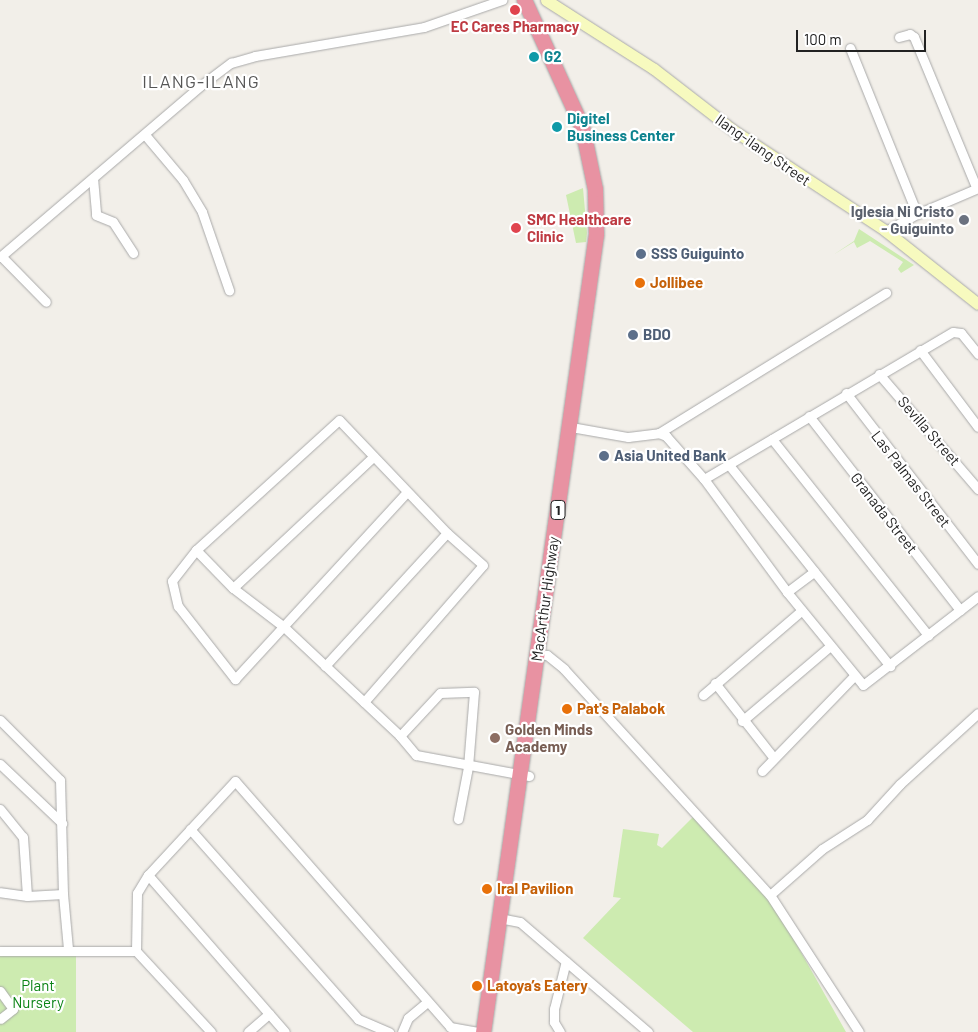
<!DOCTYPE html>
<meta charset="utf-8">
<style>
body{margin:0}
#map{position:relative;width:978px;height:1032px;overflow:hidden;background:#f2efe9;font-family:Barlow,sans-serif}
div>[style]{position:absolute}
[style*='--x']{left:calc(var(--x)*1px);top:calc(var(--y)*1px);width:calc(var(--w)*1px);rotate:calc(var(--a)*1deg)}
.grass>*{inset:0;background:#cdebb0;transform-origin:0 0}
.roads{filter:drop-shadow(0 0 1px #a9a9a9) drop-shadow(0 0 1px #a9a9a9)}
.street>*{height:9px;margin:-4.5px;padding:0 4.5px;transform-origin:4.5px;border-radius:4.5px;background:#fff}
.secondary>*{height:11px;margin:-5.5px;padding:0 5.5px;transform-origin:5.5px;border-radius:5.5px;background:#f7fabf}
.highway>*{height:15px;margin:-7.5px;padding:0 7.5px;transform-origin:7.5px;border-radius:7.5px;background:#e892a2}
.dots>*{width:14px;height:14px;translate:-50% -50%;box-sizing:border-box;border:2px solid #fff;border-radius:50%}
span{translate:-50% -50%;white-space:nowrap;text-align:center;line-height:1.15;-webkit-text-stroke:4.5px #fff;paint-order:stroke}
.shield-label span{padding:1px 4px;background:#fff;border:1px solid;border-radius:4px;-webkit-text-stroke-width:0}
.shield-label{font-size:14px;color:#222;font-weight:700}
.health-label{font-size:15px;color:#be3a42;font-weight:700}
.left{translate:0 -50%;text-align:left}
.culture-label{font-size:15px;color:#0d838f;font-weight:700}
.street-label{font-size:15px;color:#222}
.worship-label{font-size:15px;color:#5b616d;font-weight:700}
.right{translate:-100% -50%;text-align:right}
.service-label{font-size:15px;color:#4e5e75;font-weight:700}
.food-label{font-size:15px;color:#c56008;font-weight:700}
.education-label{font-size:15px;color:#785e54;font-weight:700}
.park-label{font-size:15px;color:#0c8416}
.quarter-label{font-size:18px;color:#555;letter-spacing:1px}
.scale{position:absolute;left:796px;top:30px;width:130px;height:22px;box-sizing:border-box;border:2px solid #222;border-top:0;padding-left:6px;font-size:15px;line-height:18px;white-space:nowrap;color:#222;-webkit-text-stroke:4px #fff;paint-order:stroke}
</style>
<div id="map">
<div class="grass">
<i style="clip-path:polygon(583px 188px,587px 233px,586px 242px,576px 243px,566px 195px)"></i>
<i style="clip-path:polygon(859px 229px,914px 265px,901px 273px,898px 269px,903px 262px,870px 241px,857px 248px,854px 242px,833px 255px,854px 241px)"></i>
<i style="clip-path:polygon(696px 814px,771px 899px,846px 1032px,693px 1032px,583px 938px,621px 898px,613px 897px,623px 829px,659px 834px,657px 845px,662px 848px)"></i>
<i style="left:0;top:955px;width:76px;height:77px"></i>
</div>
<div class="roads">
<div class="street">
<i style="--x:899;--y:37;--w:11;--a:-15"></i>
<i style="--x:910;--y:34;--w:5;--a:37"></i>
<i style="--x:914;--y:37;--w:162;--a:67.5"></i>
<i style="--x:850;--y:48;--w:179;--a:68"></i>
<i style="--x:146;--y:136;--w:57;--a:49.9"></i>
<i style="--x:183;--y:180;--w:37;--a:59"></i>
<i style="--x:202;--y:212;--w:83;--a:70.9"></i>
<i style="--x:93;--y:178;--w:37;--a:85"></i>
<i style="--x:96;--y:215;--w:18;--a:22"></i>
<i style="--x:113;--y:222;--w:37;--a:57"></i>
<i style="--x:886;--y:231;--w:35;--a:-29"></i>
<i style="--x:917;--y:214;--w:66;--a:-23.1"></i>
<i style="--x:1;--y:256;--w:64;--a:45.6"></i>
<i style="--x:0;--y:257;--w:263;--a:-40.5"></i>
<i style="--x:200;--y:86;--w:39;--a:-37"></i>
<i style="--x:231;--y:63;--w:25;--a:-16"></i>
<i style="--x:255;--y:56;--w:171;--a:-9.7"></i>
<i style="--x:424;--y:27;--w:83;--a:-19.1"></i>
<i style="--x:920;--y:350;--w:96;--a:53"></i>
<i style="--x:879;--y:374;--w:152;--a:49.3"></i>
<i style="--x:846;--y:393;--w:216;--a:52.3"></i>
<i style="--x:809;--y:416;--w:246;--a:52.1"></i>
<i style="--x:571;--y:427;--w:58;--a:10"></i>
<i style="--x:628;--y:437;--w:31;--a:-7"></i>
<i style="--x:659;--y:433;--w:267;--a:-31.7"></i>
<i style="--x:659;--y:433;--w:8;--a:23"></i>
<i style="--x:666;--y:436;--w:57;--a:48.5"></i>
<i style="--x:704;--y:479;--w:140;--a:53.7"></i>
<i style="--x:787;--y:592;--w:120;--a:50.7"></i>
<i style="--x:863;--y:685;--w:145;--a:-37.7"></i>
<i style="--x:772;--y:439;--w:251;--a:51.5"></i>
<i style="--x:729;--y:465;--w:258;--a:51.3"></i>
<i style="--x:704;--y:479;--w:289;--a:-30.6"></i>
<i style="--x:953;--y:332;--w:8;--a:7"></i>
<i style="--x:961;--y:333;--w:27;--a:51"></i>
<i style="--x:196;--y:550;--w:53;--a:45.8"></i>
<i style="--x:233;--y:588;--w:64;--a:37.4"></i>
<i style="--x:284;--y:627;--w:159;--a:43.2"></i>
<i style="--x:400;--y:736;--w:25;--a:50"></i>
<i style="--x:416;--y:755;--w:115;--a:10.5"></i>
<i style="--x:233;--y:588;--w:192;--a:-43.1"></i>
<i style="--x:787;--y:592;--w:34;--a:-37"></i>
<i style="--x:537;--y:654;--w:10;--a:6"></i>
<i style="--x:547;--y:655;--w:22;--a:39"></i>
<i style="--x:564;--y:669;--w:306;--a:47.7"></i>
<i style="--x:770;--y:895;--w:163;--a:57"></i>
<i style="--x:325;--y:666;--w:180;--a:-47.5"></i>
<i style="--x:715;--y:683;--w:94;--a:51.9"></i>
<i style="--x:703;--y:695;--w:130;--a:-40.6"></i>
<i style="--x:364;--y:702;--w:181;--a:-49"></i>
<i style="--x:483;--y:565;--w:48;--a:-138.4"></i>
<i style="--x:447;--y:533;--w:156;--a:-133.7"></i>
<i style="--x:339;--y:420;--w:193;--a:137.7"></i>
<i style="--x:196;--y:550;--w:39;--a:128"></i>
<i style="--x:172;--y:581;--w:26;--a:77"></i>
<i style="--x:178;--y:606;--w:93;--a:52"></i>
<i style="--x:235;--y:679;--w:253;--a:-47.4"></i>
<i style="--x:0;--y:720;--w:85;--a:45"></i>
<i style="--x:60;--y:780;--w:114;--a:88.5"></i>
<i style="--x:63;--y:894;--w:55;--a:84.8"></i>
<i style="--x:742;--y:721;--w:116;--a:-40.4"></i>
<i style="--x:400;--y:736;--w:59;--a:-47.1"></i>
<i style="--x:440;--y:693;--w:34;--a:-2"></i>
<i style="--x:474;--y:692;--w:75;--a:94.6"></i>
<i style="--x:468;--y:767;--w:53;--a:100.9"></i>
<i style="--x:0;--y:764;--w:86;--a:43.6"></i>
<i style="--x:762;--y:771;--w:132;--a:-45.9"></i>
<i style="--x:0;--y:809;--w:36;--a:51"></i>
<i style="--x:23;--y:837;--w:59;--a:86.1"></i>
<i style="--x:27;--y:896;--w:27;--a:-172"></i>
<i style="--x:190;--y:829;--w:254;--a:48.5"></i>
<i style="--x:358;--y:1019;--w:34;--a:23"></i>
<i style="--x:148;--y:875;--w:208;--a:48.9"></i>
<i style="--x:770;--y:895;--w:69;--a:-41.5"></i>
<i style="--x:822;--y:849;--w:54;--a:-32.8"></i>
<i style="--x:867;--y:820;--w:49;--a:-47.5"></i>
<i style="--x:900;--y:784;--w:105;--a:-42.3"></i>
<i style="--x:27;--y:896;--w:36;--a:-3"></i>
<i style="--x:499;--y:918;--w:21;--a:11"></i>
<i style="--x:520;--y:922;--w:169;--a:40.7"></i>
<i style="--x:0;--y:951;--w:136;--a:0"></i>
<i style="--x:0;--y:991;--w:22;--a:54"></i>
<i style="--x:13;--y:1009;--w:16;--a:142"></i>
<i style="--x:211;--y:1032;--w:110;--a:-132.8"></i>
<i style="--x:136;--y:951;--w:58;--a:-89"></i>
<i style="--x:137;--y:893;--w:21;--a:-59"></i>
<i style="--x:148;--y:875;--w:128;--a:-47.2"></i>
<i style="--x:235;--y:781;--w:327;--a:48.8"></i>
<i style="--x:450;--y:1027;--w:27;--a:10"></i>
<i style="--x:248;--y:1032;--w:28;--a:-41"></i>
<i style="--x:402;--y:1032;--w:15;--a:-67"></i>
<i style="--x:408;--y:1018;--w:25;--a:-40"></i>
<i style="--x:560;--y:1032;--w:12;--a:-121"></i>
<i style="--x:554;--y:1022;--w:13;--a:-90"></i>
<i style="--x:554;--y:1009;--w:49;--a:-76"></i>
</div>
<div class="secondary">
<i style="--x:546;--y:0;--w:128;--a:32.6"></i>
<i style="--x:654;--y:69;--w:100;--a:37.7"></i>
<i style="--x:733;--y:130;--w:183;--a:33.4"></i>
<i style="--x:886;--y:231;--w:117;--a:38.4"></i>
</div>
<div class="highway">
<i style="--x:483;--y:1032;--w:806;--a:-81.94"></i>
<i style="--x:596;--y:234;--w:45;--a:-91.3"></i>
<i style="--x:595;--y:189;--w:63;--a:-101.8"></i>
<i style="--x:582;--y:127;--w:140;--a:-114.5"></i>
</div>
</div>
<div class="dots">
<i style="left:515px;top:10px;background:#e0444e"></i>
<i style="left:534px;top:57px;background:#0f9aa8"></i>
<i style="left:557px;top:127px;background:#0f9aa8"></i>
<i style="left:964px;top:220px;background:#6b7280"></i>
<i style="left:516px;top:228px;background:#e0444e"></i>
<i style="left:641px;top:254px;background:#5c6f8a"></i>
<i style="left:640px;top:283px;background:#e8710a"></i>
<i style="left:633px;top:335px;background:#5c6f8a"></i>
<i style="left:604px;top:456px;background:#5c6f8a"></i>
<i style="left:567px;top:709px;background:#e8710a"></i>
<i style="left:495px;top:738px;background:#8d6e63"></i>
<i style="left:487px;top:889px;background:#e8710a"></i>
<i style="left:477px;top:986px;background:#e8710a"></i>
</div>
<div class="shield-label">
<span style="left:558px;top:510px">1</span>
</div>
<div class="health-label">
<span style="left:515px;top:27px">EC Cares Pharmacy</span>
<span class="left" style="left:527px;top:228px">SMC Healthcare<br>Clinic</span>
</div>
<div class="culture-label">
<span class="left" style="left:544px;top:57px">G2</span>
<span class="left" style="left:567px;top:127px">Digitel<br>Business Center</span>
</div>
<div class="street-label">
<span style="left:763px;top:150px;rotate:35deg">Ilang-ilang Street</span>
<span style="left:929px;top:431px;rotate:49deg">Sevilla Street</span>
<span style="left:911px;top:479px;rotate:52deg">Las Palmas Street</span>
<span style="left:884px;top:513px;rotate:52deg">Granada Street</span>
<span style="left:545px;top:599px;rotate:-82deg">MacArthur Highway</span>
</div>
<div class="worship-label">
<span class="right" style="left:954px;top:220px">Iglesia Ni Cristo<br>- Guiguinto</span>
</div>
<div class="service-label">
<span class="left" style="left:651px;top:254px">SSS Guiguinto</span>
<span class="left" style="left:643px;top:335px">BDO</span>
<span class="left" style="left:614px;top:456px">Asia United Bank</span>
</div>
<div class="food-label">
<span class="left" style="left:650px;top:283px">Jollibee</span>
<span class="left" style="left:577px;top:709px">Pat's Palabok</span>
<span class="left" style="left:497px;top:889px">Iral Pavilion</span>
<span class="left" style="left:487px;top:986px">Latoya’s Eatery</span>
</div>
<div class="education-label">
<span class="left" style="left:505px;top:738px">Golden Minds<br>Academy</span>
</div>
<div class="park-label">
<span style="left:38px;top:994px">Plant<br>Nursery</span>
</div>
<div class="quarter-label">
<span style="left:201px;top:81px">ILANG-ILANG</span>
</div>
<div class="scale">100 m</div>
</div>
